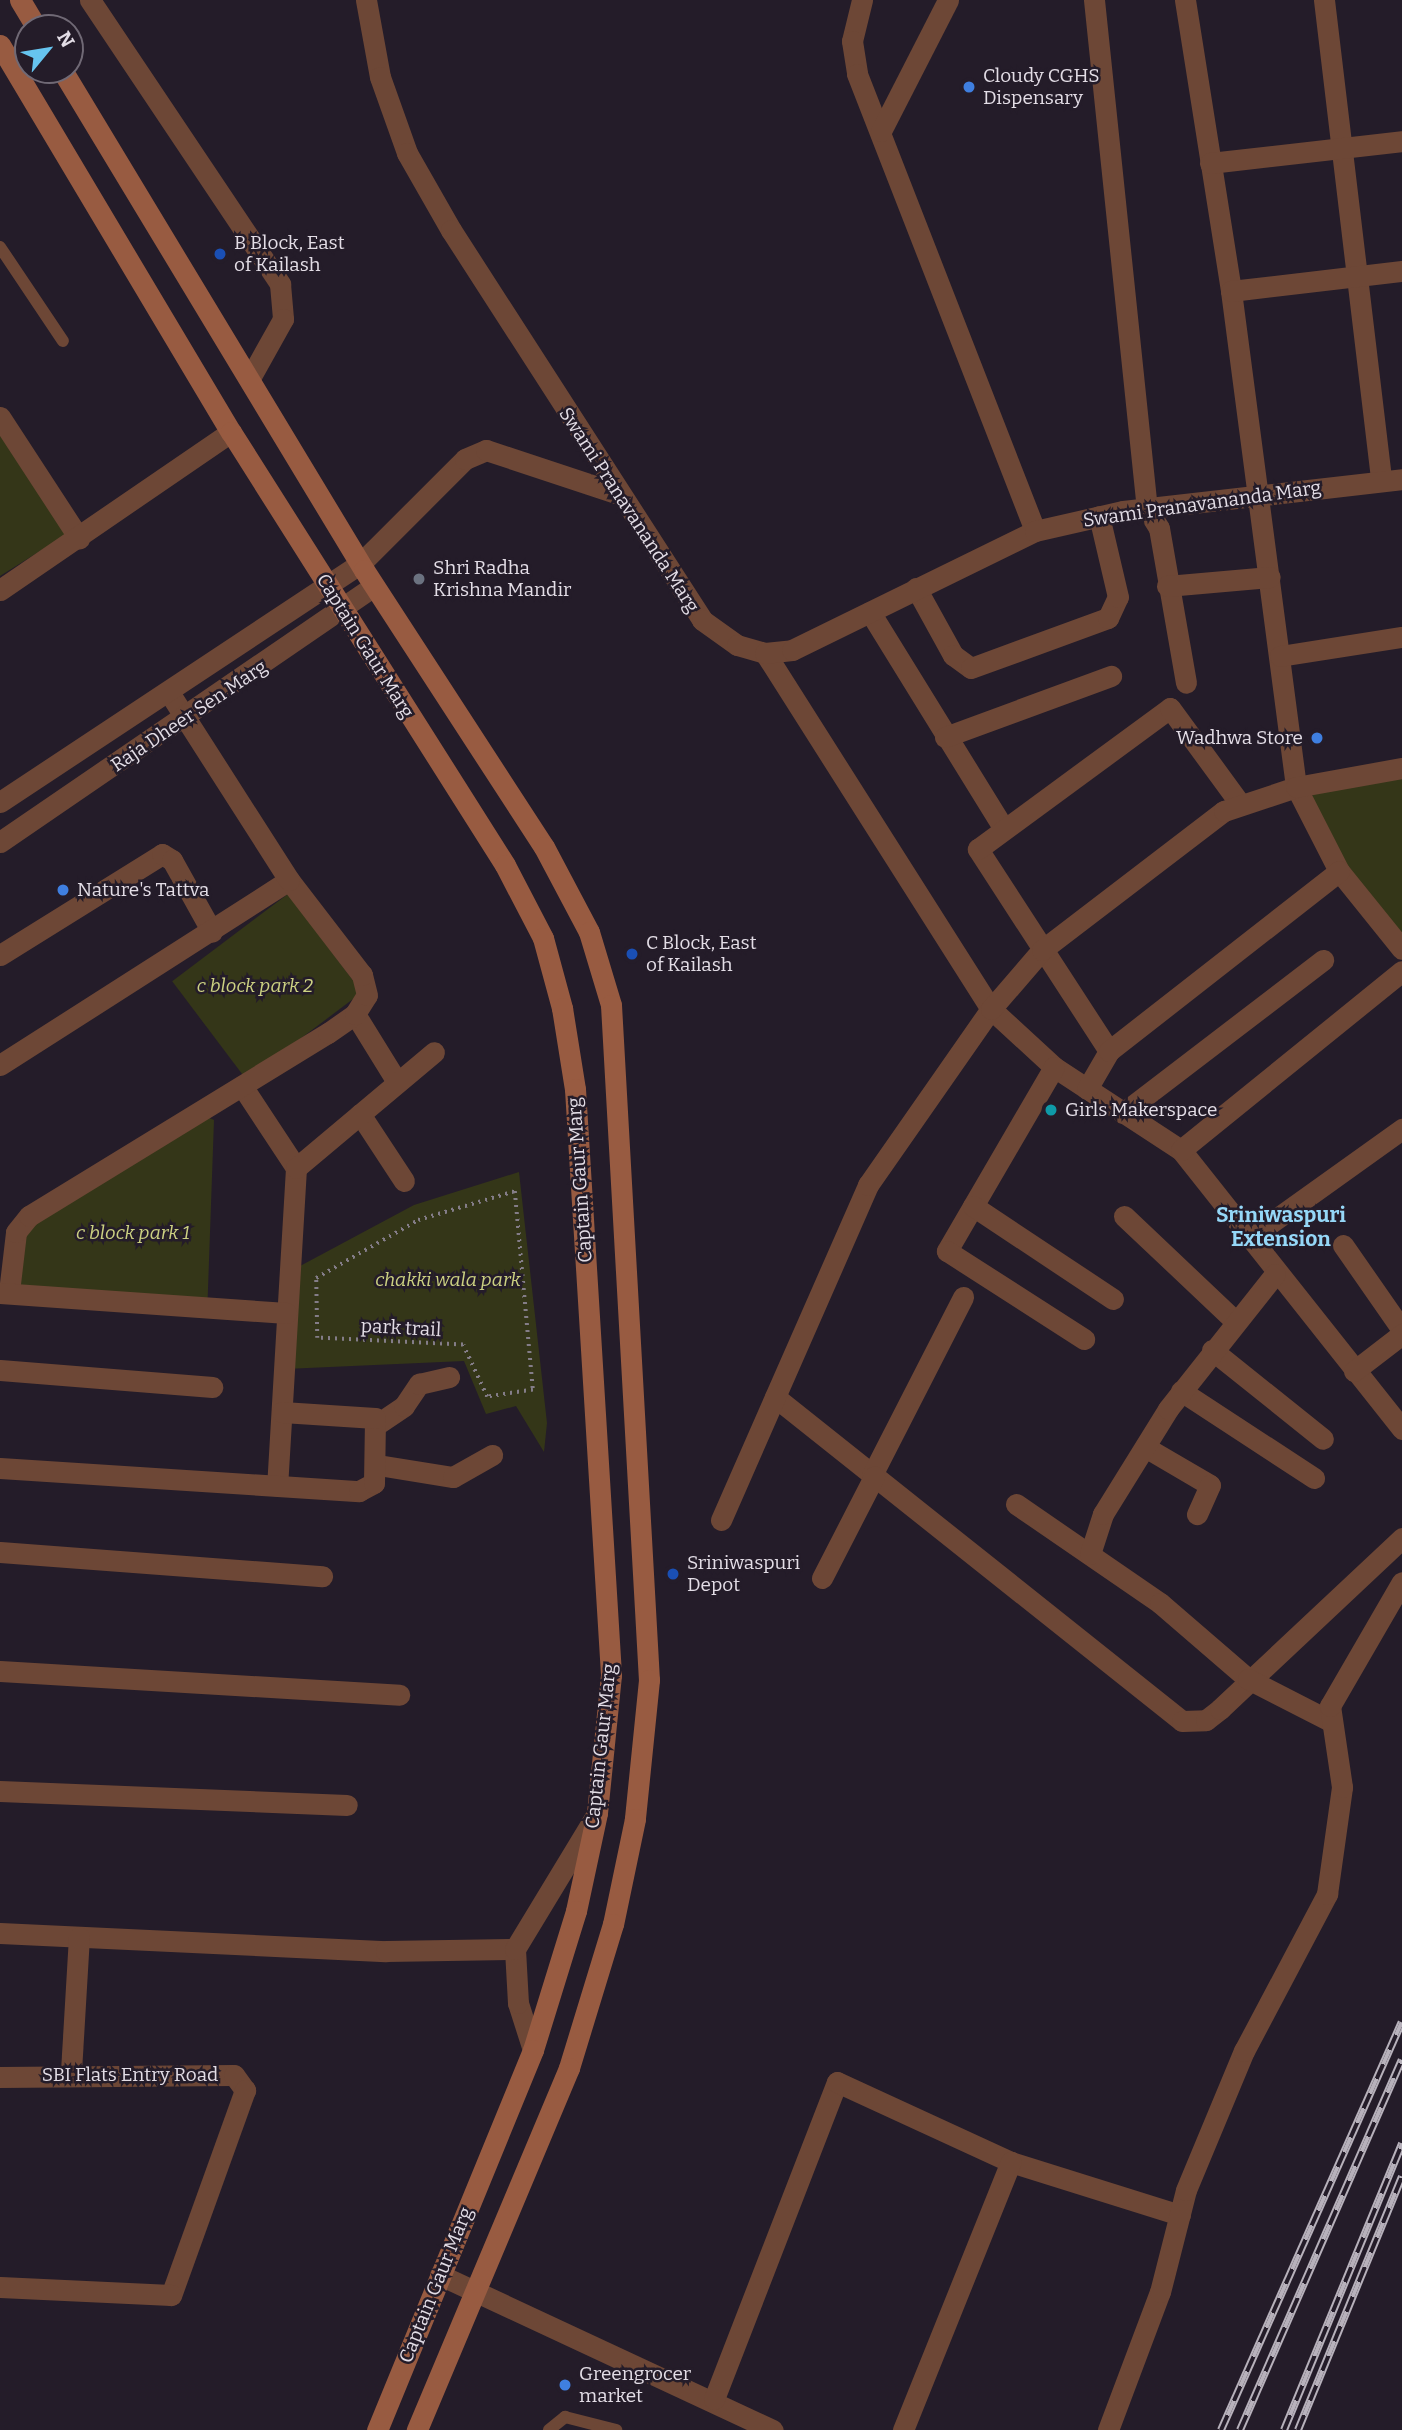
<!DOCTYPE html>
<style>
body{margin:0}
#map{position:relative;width:1402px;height:2430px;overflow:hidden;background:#241c29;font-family:Bitter,serif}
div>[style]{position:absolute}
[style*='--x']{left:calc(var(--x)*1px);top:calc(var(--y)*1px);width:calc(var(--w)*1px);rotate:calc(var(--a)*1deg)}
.green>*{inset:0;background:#343618;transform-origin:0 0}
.path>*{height:3.5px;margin-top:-1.75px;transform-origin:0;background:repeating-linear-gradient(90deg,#847d88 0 2px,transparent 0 7px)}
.service>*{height:12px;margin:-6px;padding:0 6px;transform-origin:6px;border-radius:6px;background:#6d4736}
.minor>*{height:21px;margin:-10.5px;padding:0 10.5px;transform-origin:10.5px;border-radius:10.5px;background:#6d4736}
.tertiary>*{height:21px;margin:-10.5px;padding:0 10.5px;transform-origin:10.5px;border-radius:10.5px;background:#6d4736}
.secondary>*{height:21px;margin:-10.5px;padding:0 10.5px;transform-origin:10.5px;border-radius:10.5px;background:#985b41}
.rail>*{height:8px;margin-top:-4px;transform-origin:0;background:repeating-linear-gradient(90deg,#241c29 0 16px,#b7b1bb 0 32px);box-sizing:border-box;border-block:2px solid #b7b1bb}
.dots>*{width:19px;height:19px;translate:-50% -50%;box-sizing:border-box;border:4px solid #241c29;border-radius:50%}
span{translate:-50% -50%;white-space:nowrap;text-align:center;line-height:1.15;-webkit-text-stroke:5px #241c29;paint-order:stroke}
.poi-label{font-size:19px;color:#e3dde6}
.left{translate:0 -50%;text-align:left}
.right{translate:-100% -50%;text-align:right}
.street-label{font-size:19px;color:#e3dde6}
.park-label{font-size:19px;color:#ccd182;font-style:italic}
.neighbourhood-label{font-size:21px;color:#95d7f7;font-weight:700}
.north{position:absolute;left:14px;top:14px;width:70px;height:70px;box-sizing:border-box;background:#241c29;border:2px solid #706975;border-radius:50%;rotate:60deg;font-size:19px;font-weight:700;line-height:28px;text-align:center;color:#e3dde6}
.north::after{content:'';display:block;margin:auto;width:24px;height:32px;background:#66c4ef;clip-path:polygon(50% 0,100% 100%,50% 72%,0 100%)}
</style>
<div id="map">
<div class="green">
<i style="clip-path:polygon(0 424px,69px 533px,0 576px)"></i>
<i style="clip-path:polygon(1402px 773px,1402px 944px,1323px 839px,1310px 786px)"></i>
<i style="left:288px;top:894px;width:123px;height:145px;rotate:53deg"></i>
<i style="clip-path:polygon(193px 1111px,214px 1120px,207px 1317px,0 1302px,9px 1226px)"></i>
<i style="clip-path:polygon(519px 1172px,547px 1423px,544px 1452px,516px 1406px,486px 1414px,464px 1361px,285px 1369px,287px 1273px,414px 1205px)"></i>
</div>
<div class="path">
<i style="--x:515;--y:1191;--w:200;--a:84.8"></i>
<i style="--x:533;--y:1390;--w:47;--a:171.3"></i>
<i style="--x:487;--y:1397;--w:57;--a:-114.8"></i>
<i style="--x:463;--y:1345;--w:146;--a:-177.3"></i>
<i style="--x:317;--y:1338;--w:60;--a:-91"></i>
<i style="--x:316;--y:1278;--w:117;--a:-29.6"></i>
<i style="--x:418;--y:1220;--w:101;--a:-16.6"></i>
</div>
<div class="service">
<i style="--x:0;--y:247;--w:113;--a:56.2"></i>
<i style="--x:549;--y:2430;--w:21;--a:-39"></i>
<i style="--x:565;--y:2417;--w:53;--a:14.3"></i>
</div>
<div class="minor">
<i style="--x:90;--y:0;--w:342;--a:56.2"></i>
<i style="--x:280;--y:284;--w:35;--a:85"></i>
<i style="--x:283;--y:319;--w:68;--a:119.2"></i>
<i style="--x:862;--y:0;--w:42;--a:103.7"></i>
<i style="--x:852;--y:41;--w:33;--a:81"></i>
<i style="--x:857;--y:74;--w:490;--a:68.7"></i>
<i style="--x:1094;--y:0;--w:512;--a:84.06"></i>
<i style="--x:1147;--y:509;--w:22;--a:58"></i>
<i style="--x:1159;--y:528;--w:157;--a:80.1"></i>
<i style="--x:1185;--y:0;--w:295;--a:81"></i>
<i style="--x:1231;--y:291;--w:500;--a:82.53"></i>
<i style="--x:1296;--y:787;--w:94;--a:62.9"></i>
<i style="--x:1339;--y:871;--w:100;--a:51.1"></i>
<i style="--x:1324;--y:0;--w:484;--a:83.2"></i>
<i style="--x:881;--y:131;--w:147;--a:-62.9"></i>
<i style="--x:1210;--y:163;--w:193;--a:-6.5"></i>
<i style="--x:1231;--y:291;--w:172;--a:-6.7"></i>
<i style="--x:0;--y:417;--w:145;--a:56.9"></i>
<i style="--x:360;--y:564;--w:148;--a:-45"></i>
<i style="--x:465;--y:459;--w:23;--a:-23"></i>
<i style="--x:486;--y:450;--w:140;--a:18.3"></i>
<i style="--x:1167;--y:586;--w:103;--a:-5"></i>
<i style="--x:916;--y:588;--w:77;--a:61.1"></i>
<i style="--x:953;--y:655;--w:22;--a:36"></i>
<i style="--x:971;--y:668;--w:146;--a:-20.1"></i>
<i style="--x:1108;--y:618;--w:23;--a:-65"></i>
<i style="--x:1118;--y:597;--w:83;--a:-103.2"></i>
<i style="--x:0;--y:590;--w:280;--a:-34.4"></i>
<i style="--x:870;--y:612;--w:253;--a:58.3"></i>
<i style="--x:765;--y:653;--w:422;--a:57.6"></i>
<i style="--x:991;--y:1009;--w:86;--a:42.6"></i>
<i style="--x:1054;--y:1067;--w:152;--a:33.2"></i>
<i style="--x:1181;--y:1150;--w:356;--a:51.6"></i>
<i style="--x:1280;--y:656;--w:123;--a:-8.9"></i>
<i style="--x:945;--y:737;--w:177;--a:-20.2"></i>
<i style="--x:0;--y:955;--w:191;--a:-31.9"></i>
<i style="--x:162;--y:854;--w:12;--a:31"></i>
<i style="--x:172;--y:860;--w:82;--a:60.9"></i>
<i style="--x:355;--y:1014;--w:80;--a:58.3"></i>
<i style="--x:1109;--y:1051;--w:241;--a:-123"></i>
<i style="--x:978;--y:849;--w:238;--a:-36.3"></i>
<i style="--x:1170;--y:708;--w:120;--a:53.8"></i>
<i style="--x:0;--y:1065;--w:343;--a:-32.6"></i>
<i style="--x:1054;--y:1067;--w:213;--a:120.2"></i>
<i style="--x:947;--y:1251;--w:163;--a:32.7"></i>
<i style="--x:242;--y:1086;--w:98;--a:56.6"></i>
<i style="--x:296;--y:1168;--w:318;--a:93.4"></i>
<i style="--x:1087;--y:1089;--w:44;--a:-59.9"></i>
<i style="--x:1109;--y:1051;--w:292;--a:-38"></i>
<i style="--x:1123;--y:1113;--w:252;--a:-37.4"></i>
<i style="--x:360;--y:1114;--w:80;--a:56.7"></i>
<i style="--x:1181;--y:1150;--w:284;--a:-39"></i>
<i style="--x:296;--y:1168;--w:180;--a:-40"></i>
<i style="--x:973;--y:1206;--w:168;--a:33.6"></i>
<i style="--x:1124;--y:1216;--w:154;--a:43.4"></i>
<i style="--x:1251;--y:1237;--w:186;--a:-35.6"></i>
<i style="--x:1343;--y:1245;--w:103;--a:55.2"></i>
<i style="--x:9;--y:1292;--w:60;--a:-83.3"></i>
<i style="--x:16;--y:1232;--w:21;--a:-51"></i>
<i style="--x:29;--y:1216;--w:351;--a:-31.5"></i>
<i style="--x:328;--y:1033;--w:33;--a:-35"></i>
<i style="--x:355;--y:1014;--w:22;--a:-58"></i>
<i style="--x:367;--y:995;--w:21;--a:-104"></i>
<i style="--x:362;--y:975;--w:120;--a:-127.5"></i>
<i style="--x:289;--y:880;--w:223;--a:-122.6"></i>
<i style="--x:0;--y:1293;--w:287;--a:4"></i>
<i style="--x:1212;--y:1350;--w:142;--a:38.7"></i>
<i style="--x:0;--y:1370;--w:213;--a:4.6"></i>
<i style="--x:1354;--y:1371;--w:61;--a:-37.6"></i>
<i style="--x:1181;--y:1391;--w:159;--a:33.2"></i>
<i style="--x:775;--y:1397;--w:520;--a:38.52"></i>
<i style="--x:1182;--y:1721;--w:24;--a:-2"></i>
<i style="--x:1206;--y:1720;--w:18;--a:-38"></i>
<i style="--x:1220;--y:1709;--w:250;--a:-43.2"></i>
<i style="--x:379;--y:1423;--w:30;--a:-34"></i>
<i style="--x:404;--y:1406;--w:27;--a:-56"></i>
<i style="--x:419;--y:1384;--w:31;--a:-13"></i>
<i style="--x:1145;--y:1447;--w:75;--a:30.3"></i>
<i style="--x:1210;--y:1485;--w:32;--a:114"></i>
<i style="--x:378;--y:1465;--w:76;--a:9.1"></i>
<i style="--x:453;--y:1477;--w:45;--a:-29.4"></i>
<i style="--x:0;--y:1468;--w:360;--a:3.7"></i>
<i style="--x:359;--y:1491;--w:17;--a:-28"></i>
<i style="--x:374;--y:1483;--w:65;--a:-89.1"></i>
<i style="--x:375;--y:1418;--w:93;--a:-176.3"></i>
<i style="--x:872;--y:1475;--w:200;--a:-62.9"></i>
<i style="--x:1016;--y:1504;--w:175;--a:34.5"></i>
<i style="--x:1160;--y:1603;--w:116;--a:40.8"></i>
<i style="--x:1248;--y:1679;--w:90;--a:27.1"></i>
<i style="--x:721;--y:1520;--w:366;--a:-66.3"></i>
<i style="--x:868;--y:1185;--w:215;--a:-55.1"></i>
<i style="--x:991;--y:1009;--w:78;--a:-49.2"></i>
<i style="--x:1042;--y:950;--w:229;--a:-37.4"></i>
<i style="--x:1224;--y:811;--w:76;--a:-18.4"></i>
<i style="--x:1296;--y:787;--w:108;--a:-10.2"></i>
<i style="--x:0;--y:1552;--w:323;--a:4.3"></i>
<i style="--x:1090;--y:1554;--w:42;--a:-72"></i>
<i style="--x:1103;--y:1514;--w:123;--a:-58.2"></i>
<i style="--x:1168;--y:1409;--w:172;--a:-51.6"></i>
<i style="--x:822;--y:1578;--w:114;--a:-62.8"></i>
<i style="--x:0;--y:1671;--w:400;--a:3.4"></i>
<i style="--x:0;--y:1791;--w:347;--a:2.3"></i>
<i style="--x:0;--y:1933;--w:386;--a:2.7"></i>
<i style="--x:386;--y:1951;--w:129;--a:-0.9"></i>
<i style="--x:533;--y:2050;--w:49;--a:-107.7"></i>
<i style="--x:518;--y:2003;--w:54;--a:-93.2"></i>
<i style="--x:515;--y:1949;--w:157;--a:-58.8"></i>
<i style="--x:71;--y:2071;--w:134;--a:-86.6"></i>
<i style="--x:0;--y:2077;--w:234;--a:-0.5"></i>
<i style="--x:234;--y:2075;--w:19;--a:54"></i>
<i style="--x:245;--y:2090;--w:218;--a:109.8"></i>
<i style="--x:171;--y:2295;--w:171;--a:-177.3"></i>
<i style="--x:440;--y:2275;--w:367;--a:25"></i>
<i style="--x:714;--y:2399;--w:340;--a:-68.8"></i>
<i style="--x:837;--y:2082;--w:192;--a:24.7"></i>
<i style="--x:1011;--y:2162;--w:177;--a:17.4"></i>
<i style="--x:903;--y:2430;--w:289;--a:-68.1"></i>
<i style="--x:1108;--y:2430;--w:147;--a:-69.4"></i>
<i style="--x:1160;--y:2292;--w:105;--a:-75.7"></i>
<i style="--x:1186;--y:2190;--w:151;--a:-67.4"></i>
<i style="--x:1244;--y:2051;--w:178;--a:-62.1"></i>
<i style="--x:1327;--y:1894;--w:108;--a:-82"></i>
<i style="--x:1342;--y:1787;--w:82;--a:-98.4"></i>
<i style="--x:1330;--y:1706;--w:143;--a:-59.9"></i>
</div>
<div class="tertiary">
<i style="--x:366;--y:0;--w:78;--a:79.7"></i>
<i style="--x:380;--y:77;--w:81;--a:70.4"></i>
<i style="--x:407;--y:153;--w:89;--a:60.3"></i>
<i style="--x:451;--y:230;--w:464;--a:57.2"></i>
<i style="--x:702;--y:620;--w:43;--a:35.5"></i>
<i style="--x:737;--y:645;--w:29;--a:16"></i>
<i style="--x:765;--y:653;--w:27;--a:-6"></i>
<i style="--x:792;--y:650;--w:271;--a:-26.1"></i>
<i style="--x:1035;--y:531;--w:90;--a:-12.8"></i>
<i style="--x:1123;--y:511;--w:281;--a:-6.5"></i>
<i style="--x:0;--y:802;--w:432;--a:-33.5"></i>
<i style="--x:0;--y:842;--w:453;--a:-34.4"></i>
</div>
<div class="secondary">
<i style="--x:20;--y:0;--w:33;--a:59"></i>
<i style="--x:0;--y:45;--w:451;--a:59.2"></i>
<i style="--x:231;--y:432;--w:512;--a:57.67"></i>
<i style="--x:505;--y:865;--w:82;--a:62.5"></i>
<i style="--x:543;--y:938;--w:73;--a:74.8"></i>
<i style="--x:562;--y:1008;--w:82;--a:80.9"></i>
<i style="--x:575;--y:1089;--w:587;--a:86.48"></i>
<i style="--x:611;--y:1675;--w:139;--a:95.8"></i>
<i style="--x:597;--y:1813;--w:100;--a:102.1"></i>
<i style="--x:576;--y:1911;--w:145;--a:107.2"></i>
<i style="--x:533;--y:2050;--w:411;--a:112.3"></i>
<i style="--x:62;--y:70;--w:584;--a:58.87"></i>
<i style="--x:364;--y:570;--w:330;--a:57"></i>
<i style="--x:544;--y:847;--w:96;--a:62.1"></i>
<i style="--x:589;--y:932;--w:76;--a:73.2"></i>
<i style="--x:611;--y:1005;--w:676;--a:86.78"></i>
<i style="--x:649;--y:1680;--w:140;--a:95.8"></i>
<i style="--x:635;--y:1819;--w:107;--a:101.8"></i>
<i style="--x:613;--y:1924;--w:151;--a:107"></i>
<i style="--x:569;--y:2068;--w:393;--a:112.8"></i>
</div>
<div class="rail">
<i style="--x:1221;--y:2430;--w:446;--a:-66.1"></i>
<i style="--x:1240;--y:2430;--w:404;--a:-66.4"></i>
<i style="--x:1284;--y:2430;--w:310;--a:-67.6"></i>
<i style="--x:1298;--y:2430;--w:274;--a:-67.7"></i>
</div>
<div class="dots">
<i style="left:969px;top:87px;background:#3f7fe0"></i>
<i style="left:220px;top:254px;background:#1a4fb4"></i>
<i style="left:419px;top:579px;background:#6b7280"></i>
<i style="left:1317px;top:738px;background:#3f7fe0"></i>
<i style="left:63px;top:890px;background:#3f7fe0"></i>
<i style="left:632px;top:954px;background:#1a4fb4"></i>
<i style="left:1051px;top:1110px;background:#0f9aa8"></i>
<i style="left:673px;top:1574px;background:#1a4fb4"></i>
<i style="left:565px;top:2385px;background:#3f7fe0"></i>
</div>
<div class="poi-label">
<span class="left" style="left:983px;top:87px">Cloudy CGHS<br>Dispensary</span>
<span class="left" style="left:234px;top:254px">B Block, East<br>of Kailash</span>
<span class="left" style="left:433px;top:579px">Shri Radha<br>Krishna Mandir</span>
<span class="right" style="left:1303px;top:738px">Wadhwa Store</span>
<span class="left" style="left:77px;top:890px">Nature's Tattva</span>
<span class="left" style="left:646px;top:954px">C Block, East<br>of Kailash</span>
<span class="left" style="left:1065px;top:1110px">Girls Makerspace</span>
<span class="left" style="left:687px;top:1574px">Sriniwaspuri<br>Depot</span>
<span class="left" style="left:579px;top:2385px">Greengrocer<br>market</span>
</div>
<div class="street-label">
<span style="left:1202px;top:504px;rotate:-8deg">Swami Pranavananda Marg</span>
<span style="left:629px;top:510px;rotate:57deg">Swami Pranavananda Marg</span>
<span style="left:365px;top:646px;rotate:58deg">Captain Gaur Marg</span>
<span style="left:189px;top:716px;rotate:-34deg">Raja Dheer Sen Marg</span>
<span style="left:580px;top:1180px;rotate:-94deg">Captain Gaur Marg</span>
<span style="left:401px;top:1328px;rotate:3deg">park trail</span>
<span style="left:601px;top:1746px;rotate:-84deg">Captain Gaur Marg</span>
<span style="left:130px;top:2075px">SBI Flats Entry Road</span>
<span style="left:436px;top:2285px;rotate:-68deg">Captain Gaur Marg</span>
</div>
<div class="park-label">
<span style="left:255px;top:986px">c block park 2</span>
<span style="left:133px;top:1233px">c block park 1</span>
<span style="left:448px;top:1280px">chakki wala park</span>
</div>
<div class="neighbourhood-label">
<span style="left:1281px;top:1227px">Sriniwaspuri<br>Extension</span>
</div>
<div class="north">N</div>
</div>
